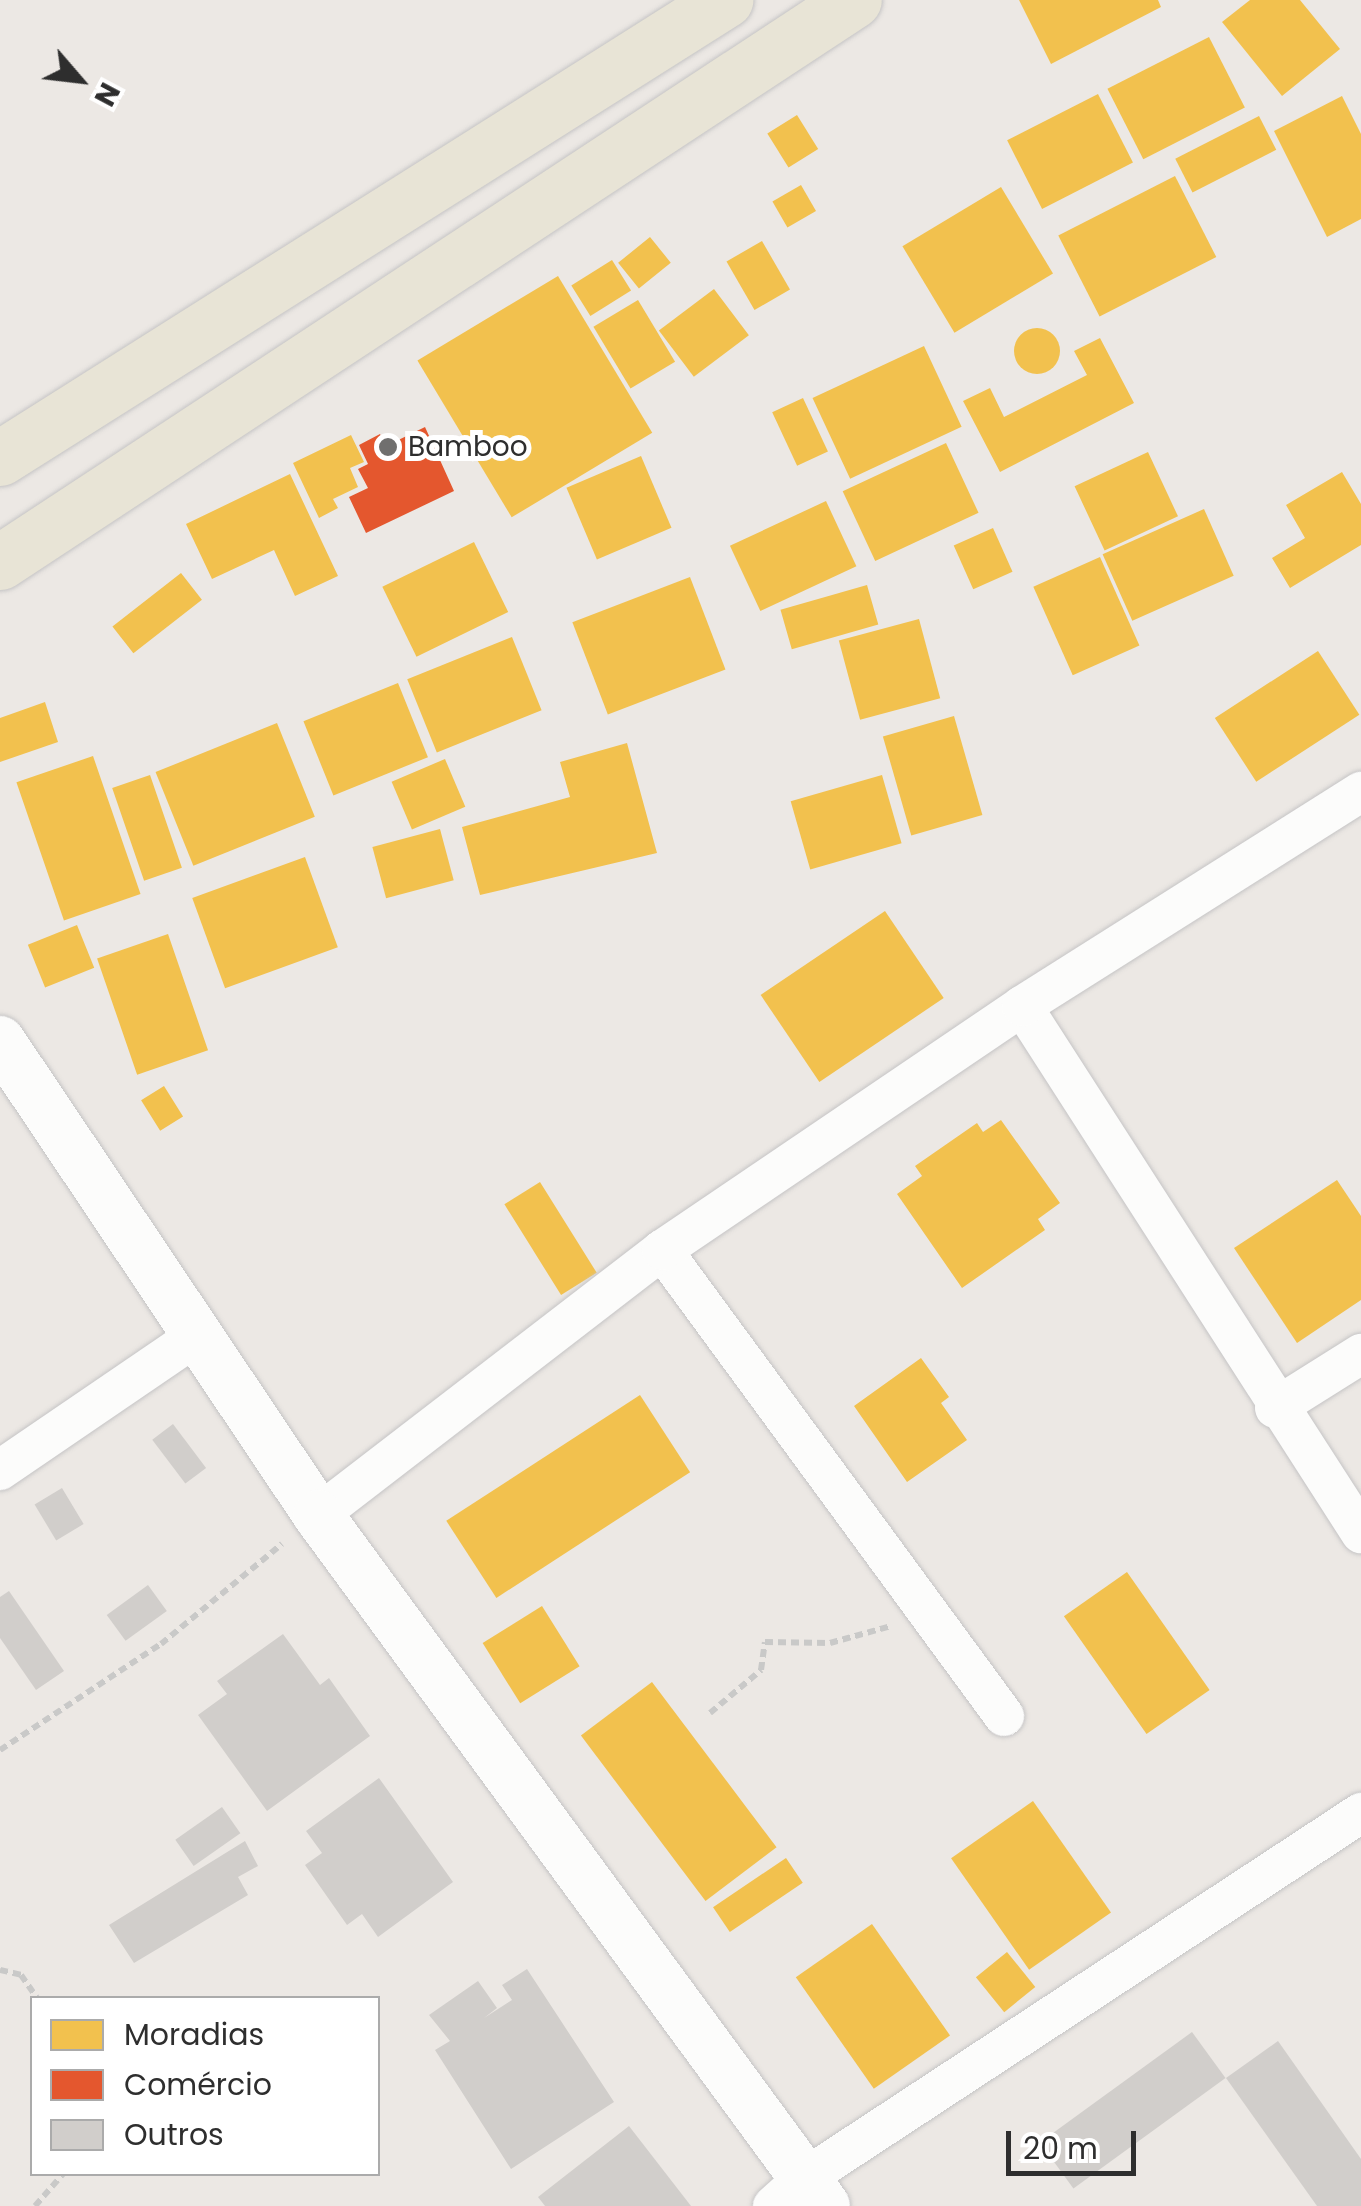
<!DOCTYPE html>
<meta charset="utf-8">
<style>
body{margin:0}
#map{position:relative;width:1361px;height:2206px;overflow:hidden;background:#ece8e4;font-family:Poppins,sans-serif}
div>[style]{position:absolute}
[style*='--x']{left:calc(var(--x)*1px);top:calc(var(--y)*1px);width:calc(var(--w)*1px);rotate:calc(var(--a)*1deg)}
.homes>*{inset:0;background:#f2c14e;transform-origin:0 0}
.round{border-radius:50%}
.shops>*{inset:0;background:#e4572e}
.building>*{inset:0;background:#d1cecb;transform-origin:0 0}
.path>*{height:6px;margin-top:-3px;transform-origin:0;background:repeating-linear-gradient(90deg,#c9c9c8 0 8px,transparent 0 13px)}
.roads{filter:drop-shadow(0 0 2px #c5c4c5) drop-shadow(0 0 2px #c5c4c5)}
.minor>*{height:40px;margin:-20px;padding:0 20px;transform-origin:20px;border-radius:20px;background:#fcfcfb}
.tertiary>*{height:50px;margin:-25px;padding:0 25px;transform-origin:25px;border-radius:25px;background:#fcfcfb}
.primary>*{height:55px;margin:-27.5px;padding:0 27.5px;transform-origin:27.5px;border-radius:27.5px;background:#e8e4d6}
.dots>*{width:28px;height:28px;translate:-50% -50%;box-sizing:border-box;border:5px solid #fff;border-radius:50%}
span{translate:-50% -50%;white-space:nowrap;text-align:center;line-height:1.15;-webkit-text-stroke:10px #fff;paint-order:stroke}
.poi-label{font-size:28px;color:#2e2e2e}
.left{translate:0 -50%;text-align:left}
.legend{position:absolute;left:30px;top:1996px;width:350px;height:180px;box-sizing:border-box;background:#fff;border:2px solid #ababab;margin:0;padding:12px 18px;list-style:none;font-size:30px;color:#2e2e2e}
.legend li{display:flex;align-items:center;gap:20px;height:50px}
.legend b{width:50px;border:2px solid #ababab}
.north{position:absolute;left:30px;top:30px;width:100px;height:100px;-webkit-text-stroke:8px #fff;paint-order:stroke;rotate:118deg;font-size:28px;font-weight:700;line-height:40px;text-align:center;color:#2e2e2e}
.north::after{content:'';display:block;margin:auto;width:35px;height:45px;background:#2e2e2e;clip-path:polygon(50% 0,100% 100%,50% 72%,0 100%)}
.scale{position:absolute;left:1006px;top:2131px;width:130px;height:45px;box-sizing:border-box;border:5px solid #2e2e2e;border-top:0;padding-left:12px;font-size:30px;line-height:35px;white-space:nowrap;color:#2e2e2e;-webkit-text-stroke:8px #fff;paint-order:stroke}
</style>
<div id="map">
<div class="homes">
<i style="clip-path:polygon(1019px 0,1158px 0,1161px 7px,1051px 64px)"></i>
<i style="clip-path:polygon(1250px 0,1300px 0,1340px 49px,1282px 96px,1222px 22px)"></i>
<i style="left:1209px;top:37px;width:79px;height:114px;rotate:63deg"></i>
<i style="left:1098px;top:94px;width:77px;height:102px;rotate:63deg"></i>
<i style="clip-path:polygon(1342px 96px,1361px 134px,1361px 219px,1327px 237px,1274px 131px)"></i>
<i style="left:797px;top:115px;width:40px;height:35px;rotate:58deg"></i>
<i style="left:1259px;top:116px;width:38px;height:94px;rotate:63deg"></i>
<i style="left:1175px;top:176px;width:91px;height:131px;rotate:63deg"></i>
<i style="left:801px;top:185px;width:30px;height:33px;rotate:60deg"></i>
<i style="left:1001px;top:187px;width:101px;height:115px;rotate:59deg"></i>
<i style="left:650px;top:237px;width:33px;height:41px;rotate:51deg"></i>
<i style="left:762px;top:241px;width:56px;height:41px;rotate:60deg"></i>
<i style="left:612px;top:260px;width:36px;height:48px;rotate:58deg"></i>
<i style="left:558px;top:276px;width:183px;height:164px;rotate:59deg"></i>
<i style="left:714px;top:289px;width:58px;height:69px;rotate:53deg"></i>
<i style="left:638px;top:300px;width:72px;height:52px;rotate:59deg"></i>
<i class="round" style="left:1014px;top:328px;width:46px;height:46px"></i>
<i style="clip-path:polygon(1100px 338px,1134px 403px,1000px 472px,963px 401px,990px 388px,1004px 417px,1087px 375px,1074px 351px)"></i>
<i style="left:924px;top:346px;width:89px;height:123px;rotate:65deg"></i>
<i style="left:803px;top:398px;width:59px;height:34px;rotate:65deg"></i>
<i style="clip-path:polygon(351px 435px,364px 462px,350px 468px,358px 487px,333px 499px,338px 508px,319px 518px,293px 463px)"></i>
<i style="left:946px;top:443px;width:77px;height:114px;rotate:65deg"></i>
<i style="left:1148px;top:452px;width:71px;height:81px;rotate:65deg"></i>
<i style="left:641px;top:456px;width:78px;height:81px;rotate:67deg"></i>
<i style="clip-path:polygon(1342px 472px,1361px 504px,1361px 545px,1290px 588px,1272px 558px,1305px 538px,1286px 505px)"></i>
<i style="clip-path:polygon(290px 474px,338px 576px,295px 596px,274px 550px,212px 579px,186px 524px)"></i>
<i style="left:826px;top:501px;width:72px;height:106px;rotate:65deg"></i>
<i style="left:1204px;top:509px;width:73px;height:111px;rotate:66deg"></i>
<i style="left:993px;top:528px;width:48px;height:43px;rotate:66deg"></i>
<i style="left:474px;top:542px;width:78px;height:102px;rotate:64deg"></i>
<i style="left:1100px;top:557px;width:97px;height:73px;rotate:66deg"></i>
<i style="left:181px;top:573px;width:34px;height:87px;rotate:52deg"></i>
<i style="left:690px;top:577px;width:99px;height:126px;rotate:69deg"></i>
<i style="left:867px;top:585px;width:41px;height:90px;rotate:74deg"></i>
<i style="left:919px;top:619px;width:82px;height:83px;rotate:75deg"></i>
<i style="left:512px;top:637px;width:79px;height:113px;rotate:68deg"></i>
<i style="left:1318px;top:651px;width:76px;height:123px;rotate:57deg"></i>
<i style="left:398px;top:683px;width:80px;height:102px;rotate:68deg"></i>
<i style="clip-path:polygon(45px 702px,58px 742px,0 762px,0 718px)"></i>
<i style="left:954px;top:716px;width:103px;height:74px;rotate:74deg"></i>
<i style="left:277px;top:723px;width:101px;height:131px;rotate:68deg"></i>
<i style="clip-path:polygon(627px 743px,657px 853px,480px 895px,462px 827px,570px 797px,560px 762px)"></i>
<i style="left:93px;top:756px;width:146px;height:81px;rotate:71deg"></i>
<i style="left:445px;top:759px;width:52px;height:58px;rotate:67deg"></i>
<i style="left:150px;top:775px;width:98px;height:40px;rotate:71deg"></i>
<i style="left:882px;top:775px;width:71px;height:95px;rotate:74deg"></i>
<i style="left:440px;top:829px;width:53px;height:70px;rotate:75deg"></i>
<i style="left:305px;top:857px;width:96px;height:120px;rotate:70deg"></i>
<i style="left:885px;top:911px;width:105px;height:150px;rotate:56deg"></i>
<i style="left:77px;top:925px;width:46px;height:53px;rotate:68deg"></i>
<i style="left:168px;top:934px;width:123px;height:75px;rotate:71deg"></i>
<i style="left:164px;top:1086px;width:36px;height:27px;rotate:58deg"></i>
<i style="clip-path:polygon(1001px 1120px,1060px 1203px,1038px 1219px,1045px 1230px,962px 1288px,897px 1194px,922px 1176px,915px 1166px,977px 1123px,983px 1132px)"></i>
<i style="clip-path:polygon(1337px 1180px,1361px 1216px,1361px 1300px,1297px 1343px,1234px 1248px)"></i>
<i style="left:540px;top:1182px;width:107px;height:42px;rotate:58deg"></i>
<i style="clip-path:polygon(921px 1358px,949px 1397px,941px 1403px,967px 1440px,907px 1482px,854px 1406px)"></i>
<i style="left:640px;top:1395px;width:92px;height:231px;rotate:57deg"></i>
<i style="left:1127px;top:1572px;width:144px;height:77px;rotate:55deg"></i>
<i style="left:542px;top:1606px;width:71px;height:70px;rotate:58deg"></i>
<i style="left:652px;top:1682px;width:207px;height:89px;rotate:53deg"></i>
<i style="left:1033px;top:1801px;width:136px;height:100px;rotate:55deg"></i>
<i style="left:786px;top:1858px;width:30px;height:88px;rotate:56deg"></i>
<i style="left:872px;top:1924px;width:136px;height:93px;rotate:55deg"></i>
<i style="left:1007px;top:1952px;width:45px;height:40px;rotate:51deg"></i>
</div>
<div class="shops">
<i style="clip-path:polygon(425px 427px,454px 491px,366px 533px,349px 497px,368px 488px,358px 469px,368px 464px,359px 445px,380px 434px,386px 446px)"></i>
</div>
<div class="building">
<i style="left:173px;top:1424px;width:55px;height:26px;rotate:53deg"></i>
<i style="left:62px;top:1488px;width:42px;height:32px;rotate:59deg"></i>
<i style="left:148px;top:1585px;width:32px;height:51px;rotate:54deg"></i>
<i style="clip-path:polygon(9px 1591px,64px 1671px,36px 1690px,0 1638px,0 1597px)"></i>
<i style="clip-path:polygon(283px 1634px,320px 1685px,329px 1678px,370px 1736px,267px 1811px,198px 1715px,227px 1694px,217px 1681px)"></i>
<i style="clip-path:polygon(379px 1778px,453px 1882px,378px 1937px,362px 1914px,347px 1925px,305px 1865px,322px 1853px,306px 1831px)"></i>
<i style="left:222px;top:1807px;width:32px;height:57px;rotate:55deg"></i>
<i style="clip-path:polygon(245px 1841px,258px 1866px,238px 1877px,248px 1895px,134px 1963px,109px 1925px)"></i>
<i style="clip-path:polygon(527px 1969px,614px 2102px,511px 2169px,435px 2050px,450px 2041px,429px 2015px,478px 1981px,497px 2008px,484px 2018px,512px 2000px,502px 1985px)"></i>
<i style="left:1192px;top:2032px;width:57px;height:188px;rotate:54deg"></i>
<i style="clip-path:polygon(1278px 2041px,1361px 2159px,1361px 2206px,1317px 2206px,1226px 2078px)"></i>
<i style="clip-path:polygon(629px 2126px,691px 2206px,545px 2206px,538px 2197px)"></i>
</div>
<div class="path">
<i style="--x:710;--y:1713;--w:67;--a:-40.1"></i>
<i style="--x:761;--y:1670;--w:28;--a:-82"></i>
<i style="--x:765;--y:1642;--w:65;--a:0.9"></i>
<i style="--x:830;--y:1643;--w:63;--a:-15.6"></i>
<i style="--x:0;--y:1750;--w:193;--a:-33.4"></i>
<i style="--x:161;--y:1644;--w:157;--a:-39.6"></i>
<i style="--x:0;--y:1970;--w:22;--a:13"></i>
<i style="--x:21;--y:1975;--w:28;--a:55"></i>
<i style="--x:35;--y:2206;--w:43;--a:-48.8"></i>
</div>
<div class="roads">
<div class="minor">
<i style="--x:1022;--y:1006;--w:627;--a:57.25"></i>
<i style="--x:662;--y:1250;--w:578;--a:53.72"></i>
<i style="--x:1275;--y:1408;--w:102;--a:-32.1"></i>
<i style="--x:0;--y:1470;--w:236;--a:-34.3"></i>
<i style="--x:318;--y:1515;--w:434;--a:-37.6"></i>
<i style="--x:662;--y:1250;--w:435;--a:-34.1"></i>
<i style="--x:1022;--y:1006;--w:401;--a:-32.3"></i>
<i style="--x:773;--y:2206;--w:39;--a:-42"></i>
<i style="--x:802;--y:2180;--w:669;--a:-33.29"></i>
</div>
<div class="tertiary">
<i style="--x:0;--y:1041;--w:571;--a:56.14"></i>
<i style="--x:318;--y:1515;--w:857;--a:53.73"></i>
</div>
<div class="primary">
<i style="--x:0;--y:458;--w:858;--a:-32.28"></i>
<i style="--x:0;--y:562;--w:1022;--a:-33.35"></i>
</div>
</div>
<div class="dots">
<i style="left:388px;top:447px;background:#706f6e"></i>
</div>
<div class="poi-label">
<span class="left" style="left:408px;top:447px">Bamboo</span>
</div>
<ul class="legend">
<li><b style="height:28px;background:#f2c14e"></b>Moradias</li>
<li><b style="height:28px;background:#e4572e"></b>Comércio</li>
<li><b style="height:28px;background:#d1cecb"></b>Outros</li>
</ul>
<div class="north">N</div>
<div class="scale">20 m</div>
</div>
